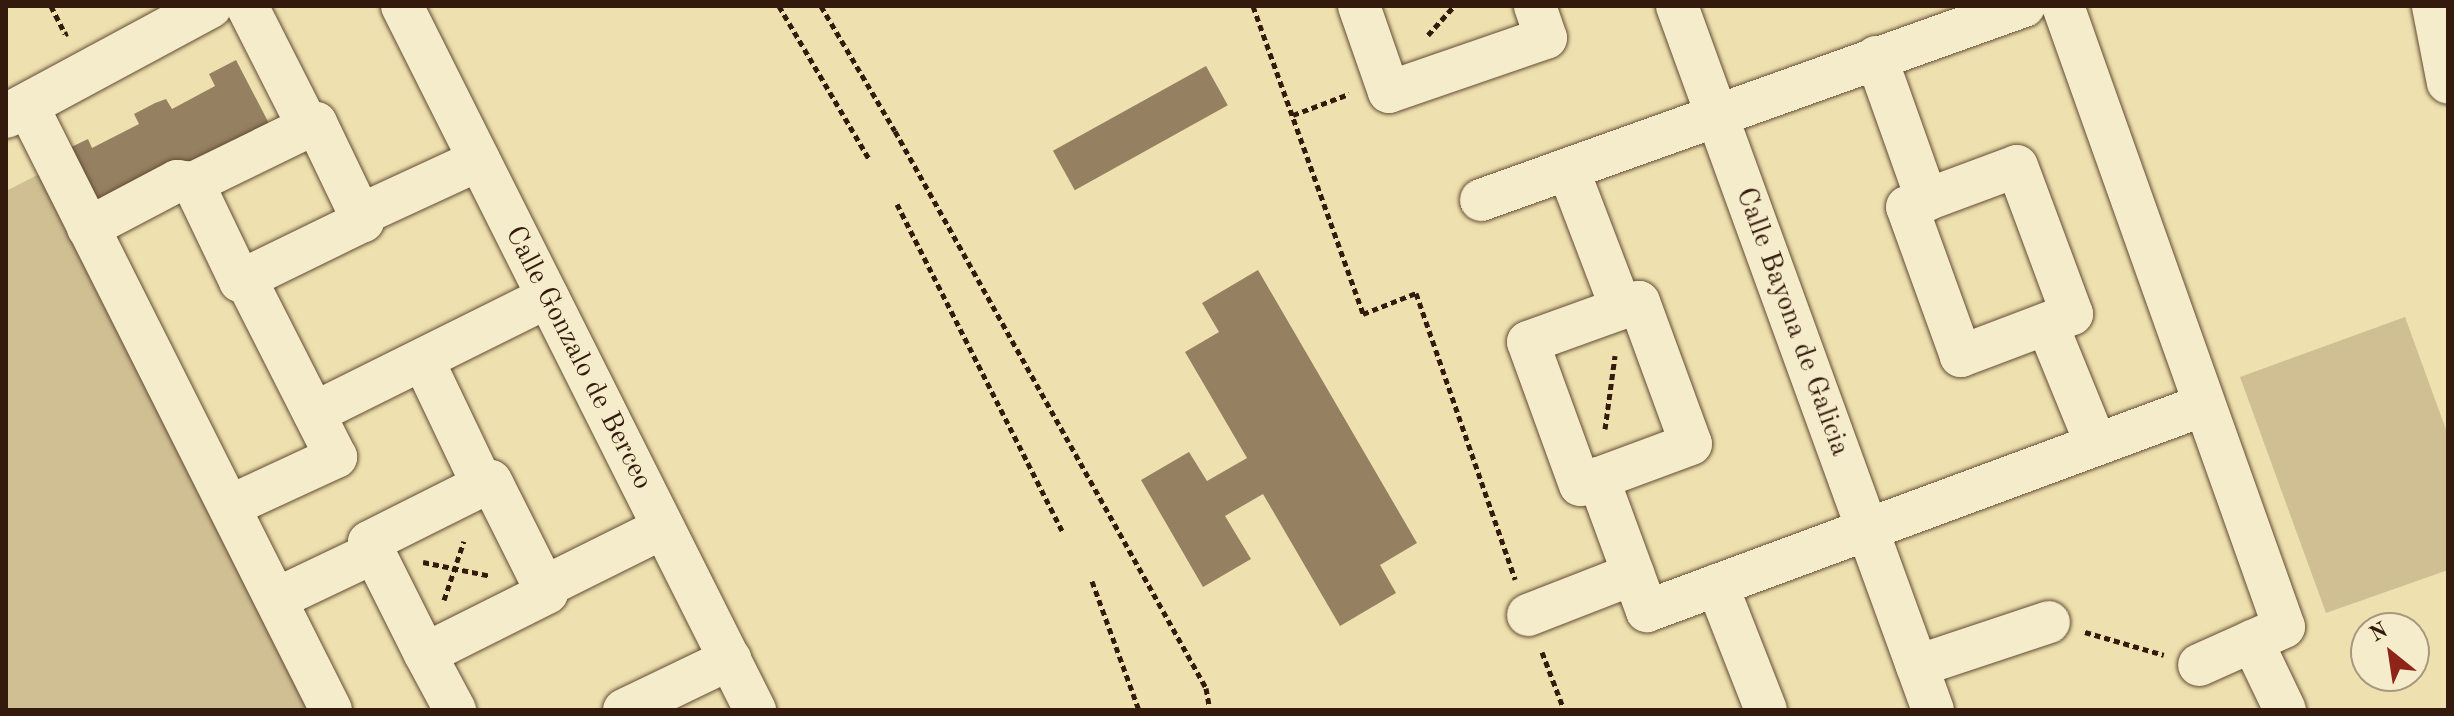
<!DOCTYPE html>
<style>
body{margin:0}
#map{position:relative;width:2454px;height:716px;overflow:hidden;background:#efe1af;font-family:"Old Standard TT",serif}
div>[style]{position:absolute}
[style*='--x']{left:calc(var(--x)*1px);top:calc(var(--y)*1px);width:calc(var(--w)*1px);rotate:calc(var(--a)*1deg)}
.green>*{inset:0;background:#cfbf93}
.building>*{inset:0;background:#958161;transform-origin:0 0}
.path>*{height:5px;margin-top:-2.5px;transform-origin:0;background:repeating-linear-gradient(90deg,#341a0c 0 6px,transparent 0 10px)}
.roads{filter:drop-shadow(0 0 2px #634c35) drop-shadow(0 0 2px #634c35)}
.street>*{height:42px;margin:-21px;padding:0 21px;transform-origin:21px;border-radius:21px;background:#f5eccb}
.secondary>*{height:44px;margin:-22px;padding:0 22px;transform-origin:22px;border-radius:22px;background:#f5eccb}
span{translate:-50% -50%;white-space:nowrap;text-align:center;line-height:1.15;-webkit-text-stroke:7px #f5eccb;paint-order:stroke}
.street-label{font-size:28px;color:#341a0c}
.frame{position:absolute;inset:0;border:8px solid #341a0c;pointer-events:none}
.north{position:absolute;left:2350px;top:612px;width:80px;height:80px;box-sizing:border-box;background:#f5eccb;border:2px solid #a8987f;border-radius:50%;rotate:330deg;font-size:22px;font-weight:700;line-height:32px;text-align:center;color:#341a0c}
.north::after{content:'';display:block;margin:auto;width:28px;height:36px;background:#8f2418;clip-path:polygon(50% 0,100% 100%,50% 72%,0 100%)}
</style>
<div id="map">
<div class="green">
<i style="clip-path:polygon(47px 170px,329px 710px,6px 710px,6px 191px)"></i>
<i style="clip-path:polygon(2405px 317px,2448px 435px,2448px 570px,2326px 613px,2240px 377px)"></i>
</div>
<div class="building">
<i style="clip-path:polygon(236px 60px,275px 135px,95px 215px,63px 151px,88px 139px,92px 148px,139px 124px,134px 114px,155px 103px,166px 99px,172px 109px,215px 86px,209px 74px)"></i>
<i style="left:1206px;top:66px;width:45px;height:175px;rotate:61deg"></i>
<i style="clip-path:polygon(1258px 270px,1417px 543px,1380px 565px,1396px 593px,1340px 626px,1263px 494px,1225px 516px,1251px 559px,1203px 587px,1141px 480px,1189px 452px,1207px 481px,1247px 458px,1185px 352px,1219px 332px,1202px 303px)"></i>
</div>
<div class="path">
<i style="--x:51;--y:6;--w:31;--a:63"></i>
<i style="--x:65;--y:34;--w:3;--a:-18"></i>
<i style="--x:779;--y:6;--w:178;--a:59.5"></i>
<i style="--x:821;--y:6;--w:145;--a:59.4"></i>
<i style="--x:895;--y:131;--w:638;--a:60.82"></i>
<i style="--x:1206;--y:688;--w:22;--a:80"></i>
<i style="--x:1253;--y:6;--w:327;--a:70.3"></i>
<i style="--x:1363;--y:314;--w:57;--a:-21.6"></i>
<i style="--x:1416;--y:293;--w:303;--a:70.9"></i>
<i style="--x:1428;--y:35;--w:39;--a:-48"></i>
<i style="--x:1293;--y:115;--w:60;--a:-20.6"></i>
<i style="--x:897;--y:204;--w:366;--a:63.2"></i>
<i style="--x:1605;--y:429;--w:74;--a:-82.2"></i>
<i style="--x:423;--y:562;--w:69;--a:11.6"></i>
<i style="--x:1092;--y:581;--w:137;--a:70"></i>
<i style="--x:444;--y:600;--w:62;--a:-71.3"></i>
<i style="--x:2085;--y:632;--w:82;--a:16.2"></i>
<i style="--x:1542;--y:652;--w:62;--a:69.2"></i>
</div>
<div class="roads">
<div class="street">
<i style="--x:247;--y:6;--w:137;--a:63.1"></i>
<i style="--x:402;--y:6;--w:788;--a:63.37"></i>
<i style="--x:1359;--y:6;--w:91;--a:70.8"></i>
<i style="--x:1389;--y:92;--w:166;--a:-19"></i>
<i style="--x:1546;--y:38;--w:34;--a:-109"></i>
<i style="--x:1677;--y:6;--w:749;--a:70.02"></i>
<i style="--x:2063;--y:6;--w:659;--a:70.41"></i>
<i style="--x:2284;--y:627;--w:93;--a:155.9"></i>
<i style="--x:2433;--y:6;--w:78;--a:79"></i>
<i style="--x:1876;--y:57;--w:152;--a:70.4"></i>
<i style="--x:27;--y:105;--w:677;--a:63.32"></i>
<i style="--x:316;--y:123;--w:109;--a:64.4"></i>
<i style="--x:363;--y:221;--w:137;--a:154"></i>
<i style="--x:240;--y:281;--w:109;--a:-115.6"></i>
<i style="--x:193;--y:183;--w:137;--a:-26"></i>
<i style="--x:2017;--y:166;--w:158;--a:69.6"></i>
<i style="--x:2072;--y:314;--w:119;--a:159.3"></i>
<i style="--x:1961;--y:356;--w:158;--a:-109.9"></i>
<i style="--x:1907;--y:207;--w:117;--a:-20.4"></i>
<i style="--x:1568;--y:169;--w:149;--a:69.1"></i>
<i style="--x:1481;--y:200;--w:577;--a:-19.66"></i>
<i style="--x:360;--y:215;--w:131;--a:-24.8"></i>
<i style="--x:88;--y:228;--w:101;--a:-27.8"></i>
<i style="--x:177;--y:181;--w:16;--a:7"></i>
<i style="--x:1639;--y:302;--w:151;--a:69.9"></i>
<i style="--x:1691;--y:444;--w:118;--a:159.7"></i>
<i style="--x:1580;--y:485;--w:152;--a:-110"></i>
<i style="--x:1528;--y:342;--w:118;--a:-19.8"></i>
<i style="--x:2047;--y:324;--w:130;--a:67.8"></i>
<i style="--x:423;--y:360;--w:140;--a:64.5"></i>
<i style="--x:314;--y:413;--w:261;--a:-26.4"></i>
<i style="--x:1598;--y:478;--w:142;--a:69.8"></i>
<i style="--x:1647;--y:611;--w:594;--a:-20.3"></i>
<i style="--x:491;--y:481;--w:125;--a:63.4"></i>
<i style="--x:547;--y:593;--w:136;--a:153.4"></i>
<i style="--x:425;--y:654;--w:125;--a:-116.6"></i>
<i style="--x:369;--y:542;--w:136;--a:-26.6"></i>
<i style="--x:230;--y:506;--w:117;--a:-24.8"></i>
<i style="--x:336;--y:457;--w:201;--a:-116.9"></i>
<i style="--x:1717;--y:585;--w:134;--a:68.6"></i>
<i style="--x:544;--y:587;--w:133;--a:-26.4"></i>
<i style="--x:276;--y:599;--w:110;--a:-25.4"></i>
<i style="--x:1528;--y:615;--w:113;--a:-21.3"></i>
<i style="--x:2252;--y:641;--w:76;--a:64.4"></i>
<i style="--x:425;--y:654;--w:64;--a:61.8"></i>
<i style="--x:1917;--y:666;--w:139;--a:-18.4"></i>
<i style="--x:624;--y:710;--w:118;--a:-25.7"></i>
</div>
<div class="secondary">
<i style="--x:6;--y:116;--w:232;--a:-28.3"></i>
</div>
</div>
<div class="street-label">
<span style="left:1792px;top:322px;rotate:70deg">Calle Bayona de Galicia</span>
<span style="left:578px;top:358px;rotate:63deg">Calle Gonzalo de Berceo</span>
</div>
<div class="frame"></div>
<div class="north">N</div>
</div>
